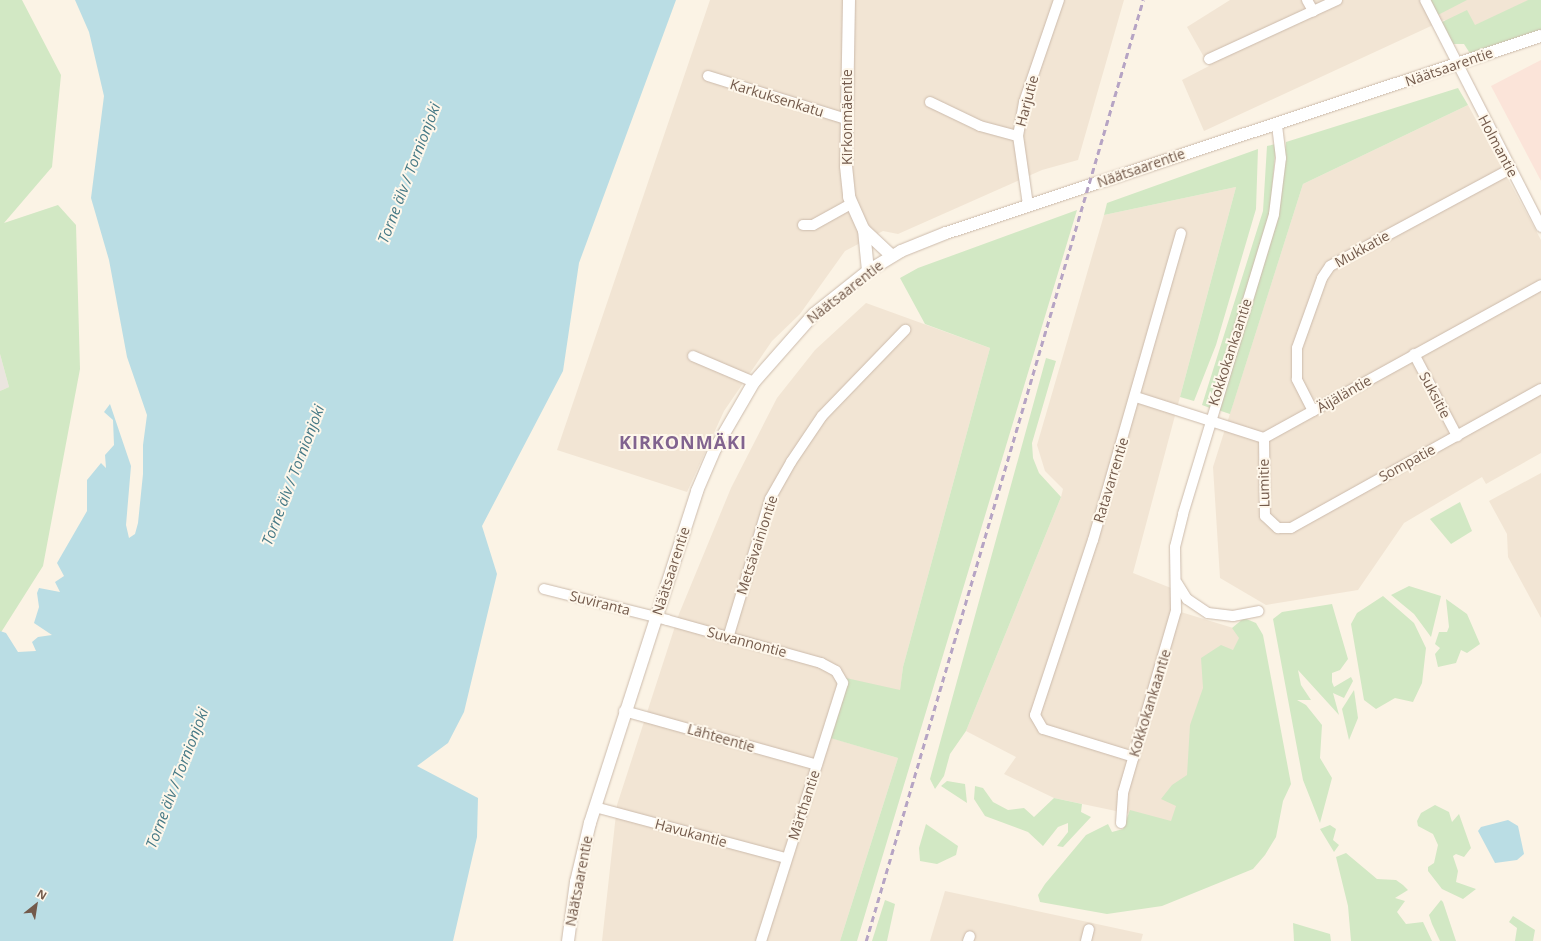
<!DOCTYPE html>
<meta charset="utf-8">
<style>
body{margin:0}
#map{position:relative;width:1541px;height:941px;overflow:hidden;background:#fbf3e5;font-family:"Open Sans",sans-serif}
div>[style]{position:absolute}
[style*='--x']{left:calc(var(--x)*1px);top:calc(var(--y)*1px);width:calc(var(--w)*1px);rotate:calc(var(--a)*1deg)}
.residential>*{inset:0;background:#f2e5d4}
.commercial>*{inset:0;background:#fbe4d9}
.industrial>*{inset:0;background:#ebe5df}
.green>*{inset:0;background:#d2e8c4}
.water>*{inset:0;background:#badde4}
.roads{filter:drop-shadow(0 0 1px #ccbbac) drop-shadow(0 0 1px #ccbbac)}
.minor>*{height:10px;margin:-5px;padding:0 5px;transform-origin:5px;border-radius:5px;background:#fff}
.tertiary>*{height:12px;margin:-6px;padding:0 6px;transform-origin:6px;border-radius:6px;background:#fff}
.rail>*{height:2.5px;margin-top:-1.25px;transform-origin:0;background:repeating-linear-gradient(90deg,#b6a4c4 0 6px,transparent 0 10px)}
span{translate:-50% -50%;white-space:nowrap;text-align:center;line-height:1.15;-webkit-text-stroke:4px #fef7eb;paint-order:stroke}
.street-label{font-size:14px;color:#735a4b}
.water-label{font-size:15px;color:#467985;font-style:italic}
.district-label{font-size:18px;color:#81638f;font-weight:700;letter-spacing:1px}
.north{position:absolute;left:16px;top:885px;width:40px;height:40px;-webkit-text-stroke:3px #fef7eb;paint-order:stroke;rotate:30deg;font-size:11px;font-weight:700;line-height:16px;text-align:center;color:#735a4b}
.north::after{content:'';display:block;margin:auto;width:14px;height:18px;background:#735a4b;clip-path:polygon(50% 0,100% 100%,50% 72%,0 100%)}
</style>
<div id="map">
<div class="residential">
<i style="clip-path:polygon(710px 0,1124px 0,1078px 160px,1042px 170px,898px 234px,883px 231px,845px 251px,800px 314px,772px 341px,724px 411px,687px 492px,557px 450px)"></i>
<i style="clip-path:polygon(1230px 0,1541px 0,1541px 20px,1480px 40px,1444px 20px,1204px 131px,1182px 80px,1209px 66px,1187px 27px)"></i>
<i style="clip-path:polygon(1468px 105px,1541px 240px,1541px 453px,1486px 484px,1482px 477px,1404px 523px,1358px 590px,1266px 605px,1220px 578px,1213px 467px,1303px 184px)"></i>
<i style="clip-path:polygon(1236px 187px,1133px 573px,1171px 588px,1171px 609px,1243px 631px,1173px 823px,1054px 798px,1004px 774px,1016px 757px,966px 731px,1061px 497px,1063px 489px,1045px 471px,1037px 445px,1104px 215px)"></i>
<i style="clip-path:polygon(866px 303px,990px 348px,903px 667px,900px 691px,828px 737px,898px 758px,840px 941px,602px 941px,617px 805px,679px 614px,731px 488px,777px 398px,815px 350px)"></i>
<i style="clip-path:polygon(1541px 473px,1541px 618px,1508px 557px,1507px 534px,1489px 501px)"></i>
<i style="clip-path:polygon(945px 891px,1143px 934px,1141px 941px,930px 941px)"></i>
</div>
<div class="commercial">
<i style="clip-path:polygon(1541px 60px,1541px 181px,1491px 86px)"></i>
</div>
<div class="industrial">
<i style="clip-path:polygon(0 354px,9px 387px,0 391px)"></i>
</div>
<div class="green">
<i style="clip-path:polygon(0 0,22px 0,61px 75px,52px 167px,4px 223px,58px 205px,76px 225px,80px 369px,43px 566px,0 634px,0 391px,9px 387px,0 354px)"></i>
<i style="clip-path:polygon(1428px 0,1467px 0,1436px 16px)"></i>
<i style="clip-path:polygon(1528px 0,1541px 0,1541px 31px,1471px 55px,1464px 44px,1450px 44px,1438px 24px,1467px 10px,1475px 25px)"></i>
<i style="clip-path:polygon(1458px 88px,1468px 105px,1303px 184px,1230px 414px,1218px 410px,1279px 215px,1286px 142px)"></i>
<i style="clip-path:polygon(1276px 144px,1270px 213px,1210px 408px,1202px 405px,1263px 211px,1267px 146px)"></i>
<i style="clip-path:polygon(1258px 149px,1256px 209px,1216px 345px,1194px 401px,1180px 397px,1236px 187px,1104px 215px,1107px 203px)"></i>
<i style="clip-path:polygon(1077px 210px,857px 941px,840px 941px,898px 758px,827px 737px,846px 678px,900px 690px,903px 667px,990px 348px,925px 324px,900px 278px,918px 268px)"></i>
<i style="clip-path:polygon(1046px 358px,1056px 361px,1032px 443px,1033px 458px,1039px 473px,1061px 497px,966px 731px,950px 754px,944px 776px,935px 789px,930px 779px)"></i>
<i style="clip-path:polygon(1460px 502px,1472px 531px,1451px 544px,1430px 519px)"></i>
<i style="clip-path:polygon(1409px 586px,1441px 596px,1431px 637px,1414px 614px,1391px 595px)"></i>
<i style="clip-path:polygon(1383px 596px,1414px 623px,1426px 648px,1422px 683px,1413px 702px,1395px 698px,1376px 709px,1364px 700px,1351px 624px,1357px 613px)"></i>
<i style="clip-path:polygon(1446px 599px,1467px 614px,1480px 644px,1467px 653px,1461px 650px,1456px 663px,1438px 667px,1435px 654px,1440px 648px,1435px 644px,1439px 632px,1447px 632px,1449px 627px)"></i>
<i style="clip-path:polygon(1332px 604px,1348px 659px,1340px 670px,1332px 673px,1332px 682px,1334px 687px,1351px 677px,1353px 681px,1344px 698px,1333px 693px,1339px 715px,1298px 670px,1301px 685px,1311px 700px,1297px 700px,1306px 705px,1322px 725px,1320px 758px,1332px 778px,1320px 823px,1303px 780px,1273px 619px,1282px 612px)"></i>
<i style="clip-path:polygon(1244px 618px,1256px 623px,1263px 635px,1291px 784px,1283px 801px,1276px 837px,1265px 855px,1253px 869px,1162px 906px,1107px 914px,1040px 902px,1038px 895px,1045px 884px,1086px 835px,1108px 824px,1112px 832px,1123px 829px,1130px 810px,1171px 821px,1176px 806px,1161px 799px,1172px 785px,1187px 775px,1190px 725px,1203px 688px,1201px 658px,1221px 645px,1233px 650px,1239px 638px,1232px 628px)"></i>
<i style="clip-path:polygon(1354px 690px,1358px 718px,1349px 740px,1342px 709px)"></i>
<i style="clip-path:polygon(947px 781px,965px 784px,967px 803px,941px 786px)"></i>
<i style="clip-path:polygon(975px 786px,983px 788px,993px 802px,1008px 810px,1024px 808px,1034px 817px,1054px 798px,1082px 804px,1081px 812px,1091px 817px,1063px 847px,1057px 846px,1068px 832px,1068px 823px,1058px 827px,1043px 846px,1028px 832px,985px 816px,974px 799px)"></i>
<i style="clip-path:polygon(1435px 805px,1449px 812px,1452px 822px,1459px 814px,1471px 848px,1464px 857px,1456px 854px,1453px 856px,1458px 871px,1456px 882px,1476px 889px,1463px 899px,1442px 889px,1428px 871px,1428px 867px,1434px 863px,1438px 845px,1433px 834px,1418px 826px,1417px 821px,1421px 813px)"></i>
<i style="clip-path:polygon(926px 824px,958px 846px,956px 855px,937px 864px,920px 861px,919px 848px)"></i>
<i style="clip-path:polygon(1330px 825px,1336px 829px,1333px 840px,1339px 845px,1334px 852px,1320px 829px)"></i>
<i style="clip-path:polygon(1346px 853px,1377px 879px,1396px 880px,1403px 885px,1408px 890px,1395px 898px,1405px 901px,1397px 912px,1406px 924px,1423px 922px,1432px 941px,1351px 941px,1348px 906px,1336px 857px)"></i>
<i style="clip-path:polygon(885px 900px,895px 904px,887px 941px,872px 941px)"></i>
<i style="clip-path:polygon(1441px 900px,1443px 902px,1456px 941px,1440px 941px,1432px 924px,1429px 915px)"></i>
<i style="clip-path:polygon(1513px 916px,1535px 930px,1533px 941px,1515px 941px,1517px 928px,1509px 922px)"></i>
<i style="clip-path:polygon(1293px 923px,1330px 934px,1331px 941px,1294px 941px)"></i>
</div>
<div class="water">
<i style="clip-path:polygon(75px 0,676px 0,579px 263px,563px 371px,482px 526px,497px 574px,464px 712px,448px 743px,417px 766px,478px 798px,477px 837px,453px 941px,0 941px,0 631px,6px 633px,18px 652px,36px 651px,32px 642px,38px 637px,52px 635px,34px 623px,39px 607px,37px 593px,39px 588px,60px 592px,55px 582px,64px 576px,57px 563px,87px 511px,87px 480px,101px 463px,106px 468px,105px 455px,114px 445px,113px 420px,104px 412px,110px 404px,131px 466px,126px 525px,129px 538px,135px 534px,138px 523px,143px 474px,143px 445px,147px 415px,127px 357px,109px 260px,91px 198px,104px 96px,89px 32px)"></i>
<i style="clip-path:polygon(1508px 820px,1518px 826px,1524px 854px,1517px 860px,1495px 863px,1478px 831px,1481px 827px)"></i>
</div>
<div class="roads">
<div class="minor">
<i style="--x:1307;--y:0;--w:13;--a:61"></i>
<i style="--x:1425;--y:0;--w:255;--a:62.9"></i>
<i style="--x:1209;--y:59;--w:141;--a:-24.7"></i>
<i style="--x:708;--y:76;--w:145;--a:17.3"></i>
<i style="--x:930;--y:102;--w:55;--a:25.6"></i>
<i style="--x:980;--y:126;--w:39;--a:15"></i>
<i style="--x:1028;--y:205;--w:70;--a:-98.2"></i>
<i style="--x:1018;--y:136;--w:35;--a:-80"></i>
<i style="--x:1024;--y:102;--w:108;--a:-71.1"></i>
<i style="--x:803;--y:225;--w:10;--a:0"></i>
<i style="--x:813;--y:225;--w:43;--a:-28.9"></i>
<i style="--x:1414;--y:354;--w:93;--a:62.3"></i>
<i style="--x:693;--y:356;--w:66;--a:23.1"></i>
<i style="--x:1136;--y:397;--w:134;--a:17.8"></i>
<i style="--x:1264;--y:438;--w:316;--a:-28.9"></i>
<i style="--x:1313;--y:411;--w:36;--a:-117"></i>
<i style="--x:1297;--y:379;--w:31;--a:-90"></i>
<i style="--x:1297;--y:348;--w:74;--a:-70.3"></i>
<i style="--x:1322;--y:278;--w:14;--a:-56"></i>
<i style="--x:1330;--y:266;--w:204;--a:-28.3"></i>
<i style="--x:1264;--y:438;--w:78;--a:89.3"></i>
<i style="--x:1265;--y:516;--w:18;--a:43"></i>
<i style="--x:1278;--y:528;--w:13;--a:0"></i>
<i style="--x:1291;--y:528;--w:286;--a:-29.1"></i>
<i style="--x:1177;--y:583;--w:19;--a:58"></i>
<i style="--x:1187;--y:599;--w:25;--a:34"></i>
<i style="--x:1208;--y:613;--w:25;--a:7"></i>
<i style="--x:1233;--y:616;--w:26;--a:-11"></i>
<i style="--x:544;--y:589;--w:127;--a:14.1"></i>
<i style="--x:667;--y:620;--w:160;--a:15.6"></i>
<i style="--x:821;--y:663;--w:17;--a:28"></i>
<i style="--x:836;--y:671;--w:14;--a:60"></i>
<i style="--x:843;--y:683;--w:271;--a:107.6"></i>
<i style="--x:728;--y:638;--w:145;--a:-73.2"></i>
<i style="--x:770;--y:499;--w:43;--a:-60.4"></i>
<i style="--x:791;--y:462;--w:55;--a:-56"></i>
<i style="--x:822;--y:416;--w:120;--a:-46"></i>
<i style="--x:624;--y:711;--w:200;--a:15.6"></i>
<i style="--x:1134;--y:757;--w:95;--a:-162.9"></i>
<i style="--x:1043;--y:729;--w:16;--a:-120"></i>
<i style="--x:1035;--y:715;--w:184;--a:-71.7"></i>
<i style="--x:1093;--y:540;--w:319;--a:-74"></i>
<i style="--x:595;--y:807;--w:198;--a:15"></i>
<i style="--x:1121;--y:823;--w:30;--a:-86"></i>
<i style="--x:1123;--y:793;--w:190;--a:-73.8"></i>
<i style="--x:1176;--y:611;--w:64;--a:-90.9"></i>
<i style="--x:1175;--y:547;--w:34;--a:-76"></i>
<i style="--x:1183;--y:514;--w:313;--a:-73.1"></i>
<i style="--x:1274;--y:214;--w:56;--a:-82.9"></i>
<i style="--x:1281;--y:158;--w:35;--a:-97"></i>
<i style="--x:968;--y:941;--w:5;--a:-68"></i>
<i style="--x:1086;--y:941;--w:12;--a:-76"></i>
</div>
<div class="tertiary">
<i style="--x:849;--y:0;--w:166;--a:91"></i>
<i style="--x:846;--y:166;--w:31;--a:84"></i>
<i style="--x:849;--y:197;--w:36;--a:66"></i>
<i style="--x:864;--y:230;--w:38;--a:43"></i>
<i style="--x:864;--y:230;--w:41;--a:84.4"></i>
<i style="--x:568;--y:941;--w:60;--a:-82.3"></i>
<i style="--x:576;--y:882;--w:61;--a:-76.7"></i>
<i style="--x:590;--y:823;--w:349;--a:-72.1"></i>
<i style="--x:697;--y:491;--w:46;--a:-66.8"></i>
<i style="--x:715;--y:449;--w:78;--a:-59.8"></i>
<i style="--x:754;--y:382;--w:91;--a:-48.6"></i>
<i style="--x:814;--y:314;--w:69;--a:-38.5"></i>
<i style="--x:868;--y:271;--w:39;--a:-31"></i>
<i style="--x:901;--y:251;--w:48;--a:-21.8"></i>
<i style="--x:946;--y:233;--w:627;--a:-18.32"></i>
</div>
</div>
<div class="rail">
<i style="--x:866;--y:941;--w:981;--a:-73.6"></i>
</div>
<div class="street-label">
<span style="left:1449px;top:67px;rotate:-19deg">Näätsaarentie</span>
<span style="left:777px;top:98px;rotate:17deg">Karkuksenkatu</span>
<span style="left:1027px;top:101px;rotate:-75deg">Harjutie</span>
<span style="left:847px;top:117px;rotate:-90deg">Kirkonmäentie</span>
<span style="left:1498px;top:146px;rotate:62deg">Holmantie</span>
<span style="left:1141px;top:168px;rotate:-19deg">Näätsaarentie</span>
<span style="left:1362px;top:249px;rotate:-29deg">Mukkatie</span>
<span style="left:845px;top:292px;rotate:-38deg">Näätsaarentie</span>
<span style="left:1230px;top:352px;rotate:-72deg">Kokkokankaantie</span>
<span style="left:1344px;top:394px;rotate:-30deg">Äijäläntie</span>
<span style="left:1435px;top:395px;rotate:62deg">Suksitie</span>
<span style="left:1407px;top:463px;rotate:-29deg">Sompatie</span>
<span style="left:1111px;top:480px;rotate:-73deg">Ratavarrentie</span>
<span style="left:1264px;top:483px;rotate:-91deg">Lumitie</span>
<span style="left:757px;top:545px;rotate:-72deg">Metsävainiontie</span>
<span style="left:671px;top:571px;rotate:-72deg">Näätsaarentie</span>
<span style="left:600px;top:603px;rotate:14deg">Suviranta</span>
<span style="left:747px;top:642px;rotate:15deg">Suvannontie</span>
<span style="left:1150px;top:703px;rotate:-73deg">Kokkokankaantie</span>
<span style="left:721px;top:738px;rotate:16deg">Lähteentie</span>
<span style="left:804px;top:805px;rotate:-72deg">Märthantie</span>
<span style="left:691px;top:833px;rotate:15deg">Havukantie</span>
<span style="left:579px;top:881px;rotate:-79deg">Näätsaarentie</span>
</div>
<div class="water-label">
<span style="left:409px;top:173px;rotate:-69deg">Torne älv / Tornionjoki</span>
<span style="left:293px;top:475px;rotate:-69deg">Torne älv / Tornionjoki</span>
<span style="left:177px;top:778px;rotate:-69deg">Torne älv / Tornionjoki</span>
</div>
<div class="district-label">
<span style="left:683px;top:442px">KIRKONMÄKI</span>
</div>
<div class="north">N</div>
</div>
